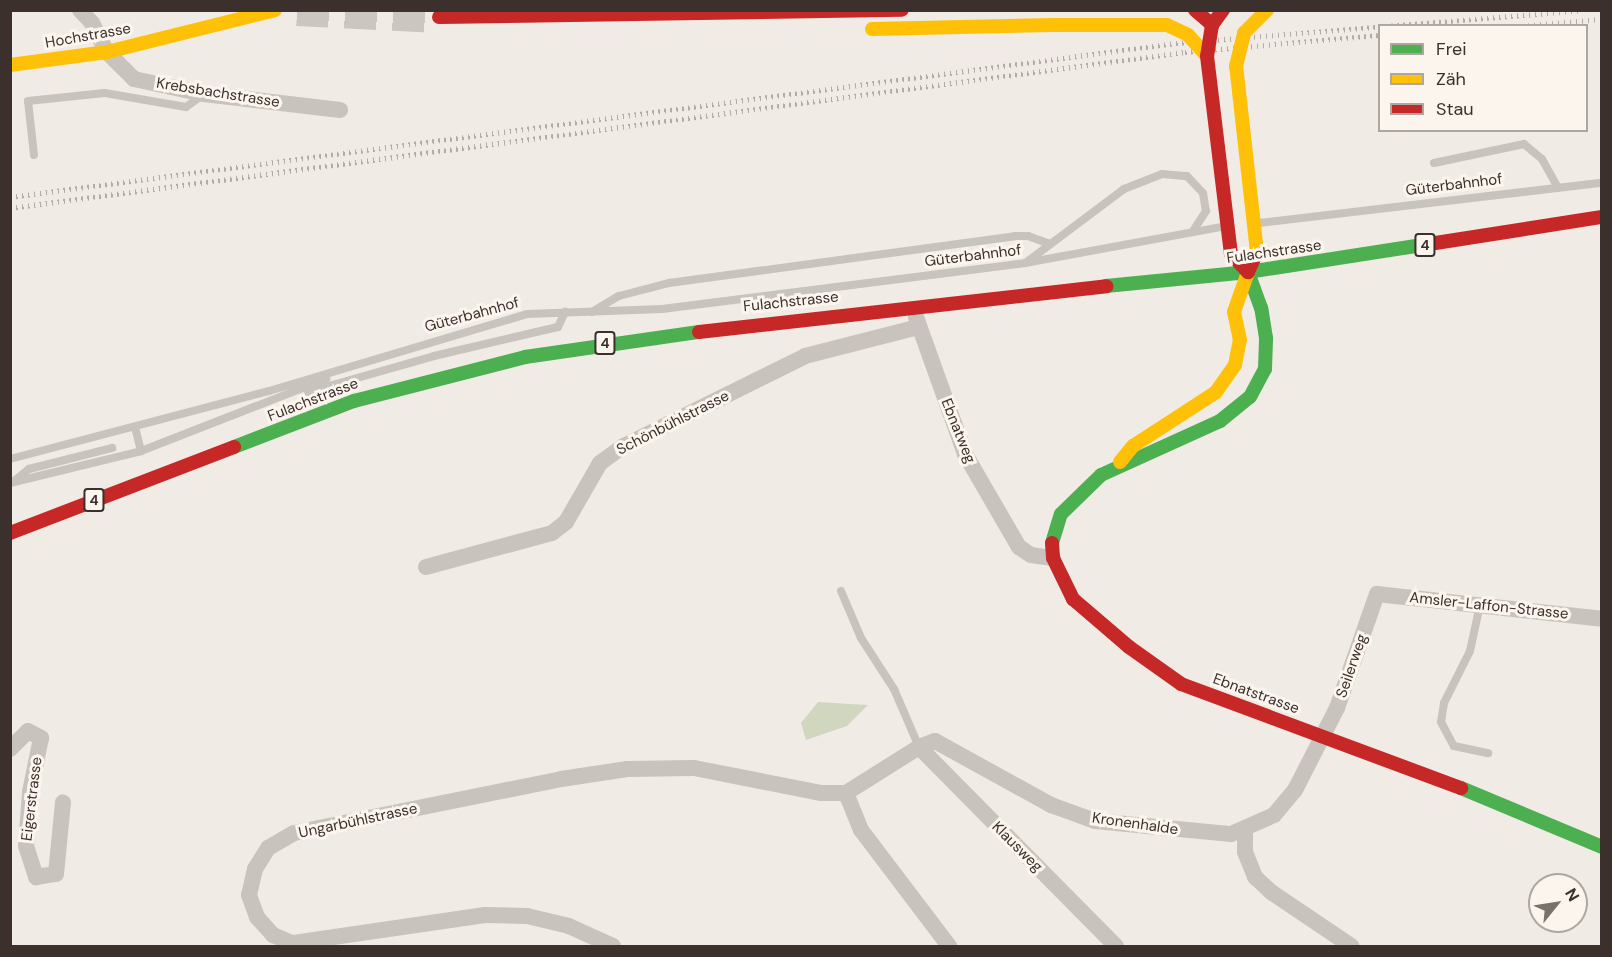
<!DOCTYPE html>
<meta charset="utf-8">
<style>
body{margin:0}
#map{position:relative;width:1612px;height:957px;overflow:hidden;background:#f0ebe5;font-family:"DM Sans",sans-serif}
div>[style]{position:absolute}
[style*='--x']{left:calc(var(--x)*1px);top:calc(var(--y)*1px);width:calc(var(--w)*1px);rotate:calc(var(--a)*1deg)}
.green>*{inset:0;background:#d1d6bf}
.highway-tunnel>*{height:32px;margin-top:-16px;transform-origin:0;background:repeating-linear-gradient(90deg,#ccc6c0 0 32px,transparent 0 48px)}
.lane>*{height:8px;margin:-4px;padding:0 4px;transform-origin:4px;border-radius:4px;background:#c9c3be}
.street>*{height:16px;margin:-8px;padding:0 8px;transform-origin:8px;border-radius:8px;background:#c9c3be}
.fast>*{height:14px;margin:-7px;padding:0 7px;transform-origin:7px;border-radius:7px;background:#4caf50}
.slow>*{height:14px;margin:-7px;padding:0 7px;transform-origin:7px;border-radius:7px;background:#ffc107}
.jam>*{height:14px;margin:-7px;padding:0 7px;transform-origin:7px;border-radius:7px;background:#c62828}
.rail>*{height:4.5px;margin-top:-2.25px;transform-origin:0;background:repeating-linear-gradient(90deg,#b1aca8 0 1.5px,transparent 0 6px)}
.slow-bridge>*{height:14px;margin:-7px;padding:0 7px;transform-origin:7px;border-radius:7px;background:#ffc107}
.jam-bridge>*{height:14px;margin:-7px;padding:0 7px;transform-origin:7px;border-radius:7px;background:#c62828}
span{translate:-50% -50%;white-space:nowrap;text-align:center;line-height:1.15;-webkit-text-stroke:6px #fbf5ee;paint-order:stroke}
.shield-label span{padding:2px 4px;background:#fbf5ee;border:2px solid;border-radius:4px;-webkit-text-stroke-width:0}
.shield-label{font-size:14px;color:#3b302b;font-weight:700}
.street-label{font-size:15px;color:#3b302b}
.frame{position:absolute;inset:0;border:12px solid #3b302b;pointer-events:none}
.legend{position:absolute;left:1378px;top:24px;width:210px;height:108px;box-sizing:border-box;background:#fbf5ee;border:2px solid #aea6a0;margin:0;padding:8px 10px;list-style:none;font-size:18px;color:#3b302b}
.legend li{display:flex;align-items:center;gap:12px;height:30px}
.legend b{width:30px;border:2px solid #aea6a0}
.north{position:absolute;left:1528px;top:873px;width:60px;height:60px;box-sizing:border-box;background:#fbf5ee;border:2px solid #aea6a0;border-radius:50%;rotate:60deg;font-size:16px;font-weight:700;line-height:24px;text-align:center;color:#3b302b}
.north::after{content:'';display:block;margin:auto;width:21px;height:27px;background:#7a716c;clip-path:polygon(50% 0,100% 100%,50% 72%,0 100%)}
</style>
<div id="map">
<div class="green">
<i style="clip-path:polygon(818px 702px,867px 705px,868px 705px,847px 726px,806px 740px,801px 723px)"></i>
</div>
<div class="highway-tunnel">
<i style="--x:297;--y:10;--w:142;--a:2.8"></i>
</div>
<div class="lane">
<i style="--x:34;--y:155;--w:54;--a:-96.3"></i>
<i style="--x:28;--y:101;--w:77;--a:-5.9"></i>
<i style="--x:105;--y:93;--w:82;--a:9.8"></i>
<i style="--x:186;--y:107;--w:22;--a:-36"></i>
<i style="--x:1434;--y:163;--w:92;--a:-11.9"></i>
<i style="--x:1524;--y:144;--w:23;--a:40"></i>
<i style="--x:1542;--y:159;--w:31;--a:61"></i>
<i style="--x:1259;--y:223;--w:345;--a:-6.7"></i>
<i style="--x:1028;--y:261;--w:120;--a:-36.9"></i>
<i style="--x:1124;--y:189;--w:41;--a:-21.5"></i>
<i style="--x:1162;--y:174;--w:25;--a:5"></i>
<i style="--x:1187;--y:176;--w:23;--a:47"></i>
<i style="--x:1203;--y:193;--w:18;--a:81"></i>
<i style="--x:1206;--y:211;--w:24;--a:123"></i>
<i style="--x:592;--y:312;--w:31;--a:-31"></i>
<i style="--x:619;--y:296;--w:52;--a:-14.6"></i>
<i style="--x:669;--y:283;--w:349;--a:-7.7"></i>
<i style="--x:1015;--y:236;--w:13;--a:0"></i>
<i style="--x:1028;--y:236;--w:23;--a:20"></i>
<i style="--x:308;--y:392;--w:131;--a:-15.9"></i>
<i style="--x:434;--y:356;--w:127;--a:-13.2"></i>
<i style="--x:558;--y:327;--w:17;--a:-65"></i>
<i style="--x:135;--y:427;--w:25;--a:76"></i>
<i style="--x:10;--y:459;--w:268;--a:-14.7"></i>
<i style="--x:269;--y:391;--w:269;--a:-16.6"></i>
<i style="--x:527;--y:314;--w:135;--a:-2.1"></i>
<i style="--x:662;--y:309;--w:366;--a:-7.2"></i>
<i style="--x:1025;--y:263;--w:200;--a:-10.4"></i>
<i style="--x:14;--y:481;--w:19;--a:-39"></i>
<i style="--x:29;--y:469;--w:86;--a:-14.2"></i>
<i style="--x:10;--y:483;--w:135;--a:-13.7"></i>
<i style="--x:141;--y:451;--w:199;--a:-21.3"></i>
<i style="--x:841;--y:591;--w:51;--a:66.9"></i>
<i style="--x:861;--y:638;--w:61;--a:57.1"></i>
<i style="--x:894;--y:689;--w:63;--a:66.7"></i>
<i style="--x:1480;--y:605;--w:47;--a:102.3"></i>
<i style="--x:1470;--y:651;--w:58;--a:116.6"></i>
<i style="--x:1444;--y:703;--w:19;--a:99"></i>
<i style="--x:1441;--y:722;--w:27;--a:62"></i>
<i style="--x:1454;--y:746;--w:35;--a:12"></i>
</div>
<div class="street">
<i style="--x:80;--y:10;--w:18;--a:47"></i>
<i style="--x:92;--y:23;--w:33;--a:63"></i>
<i style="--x:107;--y:52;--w:38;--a:45"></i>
<i style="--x:134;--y:79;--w:72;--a:12.1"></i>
<i style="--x:204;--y:94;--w:137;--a:6.7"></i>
<i style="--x:916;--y:317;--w:145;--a:70.3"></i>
<i style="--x:965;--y:454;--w:108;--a:59.9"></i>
<i style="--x:1019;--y:547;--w:14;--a:34"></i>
<i style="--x:1031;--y:555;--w:22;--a:8"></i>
<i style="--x:426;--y:567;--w:131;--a:-15.1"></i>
<i style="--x:552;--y:533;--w:18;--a:-38"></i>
<i style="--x:566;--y:522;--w:68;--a:-60"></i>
<i style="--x:600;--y:463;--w:27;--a:-36"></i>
<i style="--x:622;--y:447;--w:204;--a:-26.4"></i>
<i style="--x:805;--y:356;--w:117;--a:-14.4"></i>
<i style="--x:919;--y:747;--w:280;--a:45.3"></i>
<i style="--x:10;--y:749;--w:25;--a:-45"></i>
<i style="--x:28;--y:731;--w:15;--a:28"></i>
<i style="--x:41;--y:738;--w:55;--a:101.5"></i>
<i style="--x:30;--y:792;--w:54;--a:94.2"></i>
<i style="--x:26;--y:846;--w:33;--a:72"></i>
<i style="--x:36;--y:877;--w:20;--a:-9"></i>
<i style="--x:56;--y:874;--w:72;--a:-84.4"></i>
<i style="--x:846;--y:793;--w:40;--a:68"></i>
<i style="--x:861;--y:830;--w:146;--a:52.8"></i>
<i style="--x:1245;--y:831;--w:21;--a:90"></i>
<i style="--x:1245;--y:852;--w:27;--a:68"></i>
<i style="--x:1255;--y:877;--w:22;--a:43"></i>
<i style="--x:1271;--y:892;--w:97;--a:34"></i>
<i style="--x:613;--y:946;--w:48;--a:-155.6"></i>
<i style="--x:569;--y:926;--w:43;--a:-166.6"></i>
<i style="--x:527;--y:916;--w:42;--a:-178.6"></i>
<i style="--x:485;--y:915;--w:195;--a:171.7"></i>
<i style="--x:292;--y:943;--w:21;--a:-157"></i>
<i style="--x:273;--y:935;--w:24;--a:-132"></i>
<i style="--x:257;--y:917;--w:23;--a:-110"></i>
<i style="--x:249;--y:895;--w:27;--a:-77"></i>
<i style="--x:255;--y:869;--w:25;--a:-58"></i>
<i style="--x:268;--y:848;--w:30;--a:-30"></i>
<i style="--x:294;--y:833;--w:272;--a:-11.4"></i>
<i style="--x:561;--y:779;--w:67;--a:-8.6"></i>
<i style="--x:627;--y:769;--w:67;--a:-0.9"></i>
<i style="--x:694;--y:768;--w:130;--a:11.1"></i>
<i style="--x:822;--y:793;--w:24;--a:0"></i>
<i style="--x:846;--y:793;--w:86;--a:-32.2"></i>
<i style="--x:919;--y:747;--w:17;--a:-21"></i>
<i style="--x:935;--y:741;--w:132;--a:28.9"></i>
<i style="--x:1051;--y:805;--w:47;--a:20"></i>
<i style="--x:1095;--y:821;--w:137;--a:5.5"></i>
<i style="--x:1231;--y:834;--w:47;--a:-23.8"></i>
<i style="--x:1274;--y:815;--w:33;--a:-50"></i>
<i style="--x:1295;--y:790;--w:92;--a:-62.9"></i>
<i style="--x:1337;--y:708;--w:121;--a:-70.7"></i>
<i style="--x:1377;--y:594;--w:226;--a:6.3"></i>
</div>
<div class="fast">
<i style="--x:1106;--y:286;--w:143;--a:-5.6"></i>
<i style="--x:1248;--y:272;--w:183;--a:-8.8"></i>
<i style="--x:234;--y:447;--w:129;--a:-21"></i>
<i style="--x:354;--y:401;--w:177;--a:-14.4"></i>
<i style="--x:525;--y:357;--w:176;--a:-8.2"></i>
<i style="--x:1052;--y:543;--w:30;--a:-73"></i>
<i style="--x:1061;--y:514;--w:56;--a:-44.3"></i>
<i style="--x:1101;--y:475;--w:131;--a:-24.4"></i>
<i style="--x:1220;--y:421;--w:38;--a:-39"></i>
<i style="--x:1250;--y:397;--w:32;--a:-62"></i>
<i style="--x:1265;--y:369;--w:31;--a:-88"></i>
<i style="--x:1266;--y:338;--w:30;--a:-99"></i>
<i style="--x:1261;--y:308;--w:38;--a:-110"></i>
<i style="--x:1461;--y:788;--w:153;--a:22.7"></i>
</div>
<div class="slow">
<i style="--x:872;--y:29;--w:181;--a:-1.3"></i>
<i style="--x:10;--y:65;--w:98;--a:-7.6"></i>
<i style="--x:107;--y:52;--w:173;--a:-14"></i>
<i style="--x:1120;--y:462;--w:21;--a:-51"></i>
<i style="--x:1133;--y:446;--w:99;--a:-33"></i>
<i style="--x:1216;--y:392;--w:33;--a:-55"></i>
<i style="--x:1235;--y:365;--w:25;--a:-79"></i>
<i style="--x:1240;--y:340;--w:29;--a:-102"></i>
<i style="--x:1234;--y:312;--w:42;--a:-70.7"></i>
</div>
<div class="jam">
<i style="--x:1195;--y:10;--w:23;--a:41"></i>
<i style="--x:1212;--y:25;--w:19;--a:-54"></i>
<i style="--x:439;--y:17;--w:463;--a:-0.9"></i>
<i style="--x:1429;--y:244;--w:175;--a:-8.9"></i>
<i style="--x:1231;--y:254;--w:25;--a:47"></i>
<i style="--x:1248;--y:272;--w:22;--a:-66"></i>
<i style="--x:699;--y:332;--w:410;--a:-6.4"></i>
<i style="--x:10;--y:533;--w:240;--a:-21"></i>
<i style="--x:1052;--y:543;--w:15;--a:86"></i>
<i style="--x:1053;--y:558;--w:46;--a:64"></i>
<i style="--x:1073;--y:599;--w:74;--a:40.6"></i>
<i style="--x:1129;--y:647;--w:64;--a:35.4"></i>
<i style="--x:1181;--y:684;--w:299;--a:20.4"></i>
</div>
<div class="rail">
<i style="--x:1522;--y:26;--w:80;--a:-5"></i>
<i style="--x:10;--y:197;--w:1176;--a:-7.52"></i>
<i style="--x:1176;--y:43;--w:407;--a:-4.6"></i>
<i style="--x:10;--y:208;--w:1185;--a:-7.56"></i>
<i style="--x:1185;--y:52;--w:196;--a:-5"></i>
</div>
<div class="slow-bridge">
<i style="--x:1053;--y:25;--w:114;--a:0"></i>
<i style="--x:1167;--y:25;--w:23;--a:25"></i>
<i style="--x:1188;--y:35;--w:28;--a:48"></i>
<i style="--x:1257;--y:252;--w:187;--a:-96.4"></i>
<i style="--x:1236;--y:66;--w:34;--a:-76"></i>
<i style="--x:1244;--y:33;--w:33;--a:-45"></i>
</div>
<div class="jam-bridge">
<i style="--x:1212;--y:25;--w:31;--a:99"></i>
<i style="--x:1207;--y:56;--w:199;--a:83.1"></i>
</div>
<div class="shield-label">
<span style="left:1425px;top:245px">4</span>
<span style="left:605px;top:343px">4</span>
<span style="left:94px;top:500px">4</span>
</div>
<div class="street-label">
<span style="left:88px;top:36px;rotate:-10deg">Hochstrasse</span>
<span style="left:218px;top:93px;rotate:9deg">Krebsbachstrasse</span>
<span style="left:1454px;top:185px;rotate:-7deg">Güterbahnhof</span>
<span style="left:1274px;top:252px;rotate:-8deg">Fulachstrasse</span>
<span style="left:973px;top:256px;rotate:-7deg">Güterbahnhof</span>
<span style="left:791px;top:302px;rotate:-6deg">Fulachstrasse</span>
<span style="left:472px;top:315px;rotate:-15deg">Güterbahnhof</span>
<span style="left:313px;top:400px;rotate:-21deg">Fulachstrasse</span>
<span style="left:673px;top:423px;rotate:-27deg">Schönbühlstrasse</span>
<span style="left:958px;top:431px;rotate:68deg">Ebnatweg</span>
<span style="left:1489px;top:606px;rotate:6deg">Amsler-Laffon-Strasse</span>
<span style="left:1352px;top:666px;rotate:-71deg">Seilerweg</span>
<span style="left:1256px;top:694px;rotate:20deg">Ebnatstrasse</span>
<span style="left:32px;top:799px;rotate:-83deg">Eigerstrasse</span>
<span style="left:358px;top:821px;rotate:-12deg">Ungarbühlstrasse</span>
<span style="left:1135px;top:824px;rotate:8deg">Kronenhalde</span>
<span style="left:1017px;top:847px;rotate:45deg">Klausweg</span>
</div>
<div class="frame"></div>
<ul class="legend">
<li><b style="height:8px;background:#4caf50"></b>Frei</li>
<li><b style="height:8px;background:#ffc107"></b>Zäh</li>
<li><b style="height:8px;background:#c62828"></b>Stau</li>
</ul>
<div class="north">N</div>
</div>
